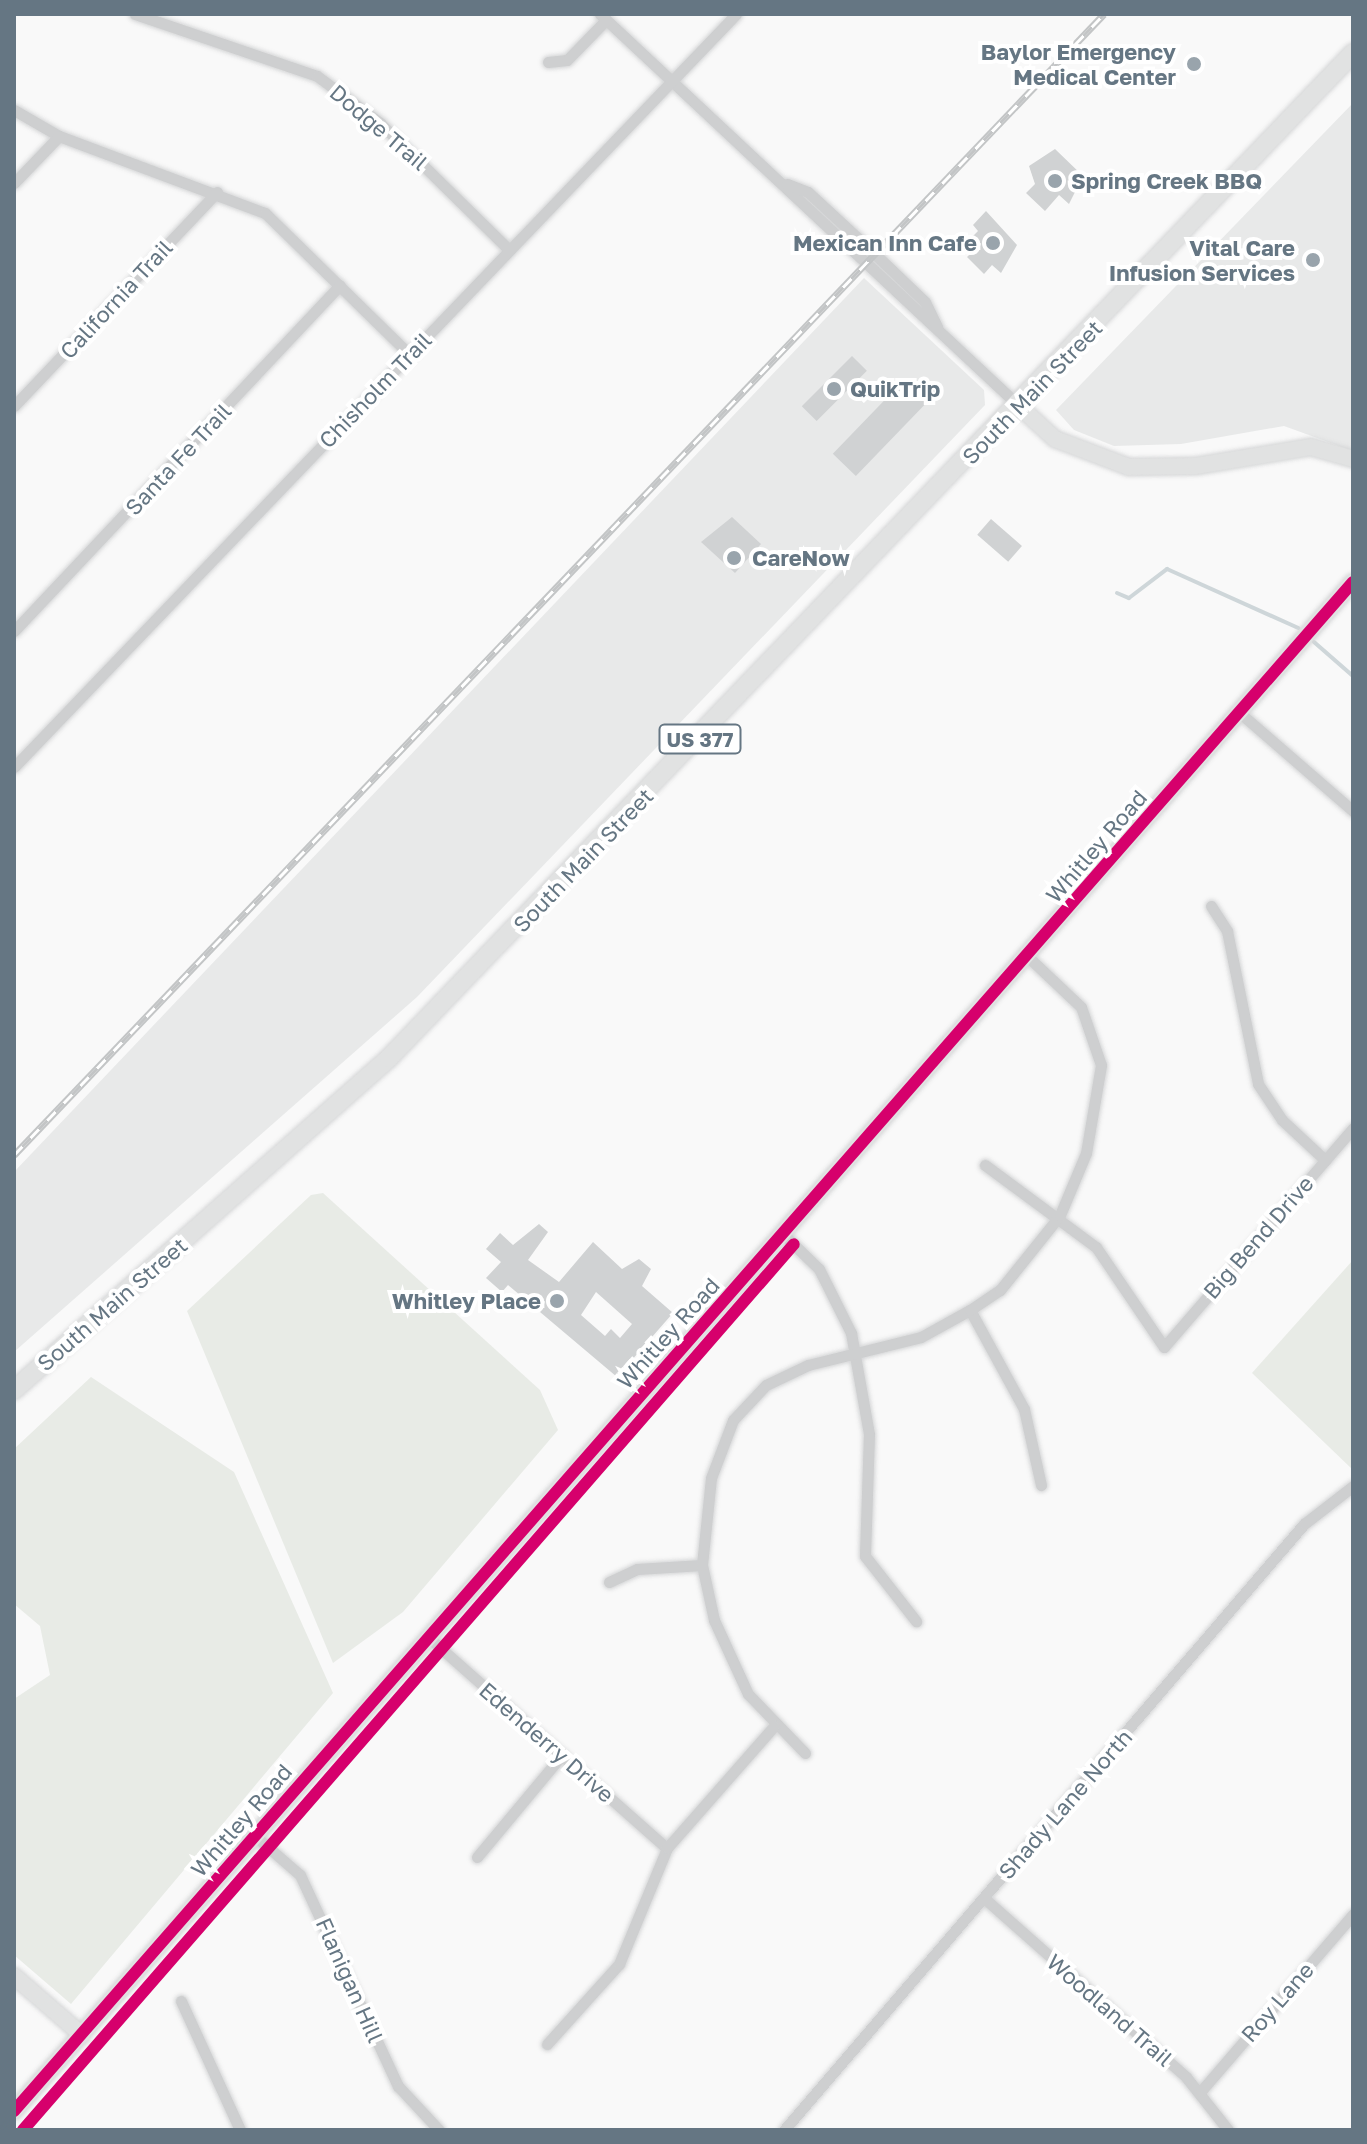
<!DOCTYPE html>
<style>
body{margin:0}
#map{position:relative;width:1367px;height:2144px;overflow:hidden;background:#f9f9f9;font-family:"Golos Text",sans-serif}
div>[style]{position:absolute}
[style*='--x']{left:calc(var(--x)*1px);top:calc(var(--y)*1px);width:calc(var(--w)*1px);rotate:calc(var(--a)*1deg)}
.built>*{inset:0;background:#e8e9e9}
.green>*{inset:0;background:#e8ebe6}
.stream>*{height:4px;margin:-2px;padding:0 2px;transform-origin:2px;border-radius:2px;background:#ced6d9}
.building>*{inset:0;background:#d0d2d3;transform-origin:0 0}
.roads{filter:drop-shadow(0 0 2px #d5d6d7) drop-shadow(0 0 2px #d5d6d7)}
.street>*{height:11px;margin:-5.5px;padding:0 5.5px;transform-origin:5.5px;border-radius:5.5px;background:#cecfd0}
.secondary>*{height:16px;margin:-8px;padding:0 8px;transform-origin:8px;border-radius:8px;background:#e1e2e2}
.primary>*{height:18px;margin:-9px;padding:0 9px;transform-origin:9px;border-radius:9px;background:#e1e2e2}
.rail>*{height:7px;margin-top:-3.5px;transform-origin:0;background:repeating-linear-gradient(90deg,#fff 0 12px,#c3c5c6 0 24px);box-sizing:border-box;border-block:2px solid #c3c5c6}
.cycleway>*{height:12px;margin:-6px;padding:0 6px;transform-origin:6px;border-radius:6px;background:#d6006c}
.dots>*{width:22px;height:22px;translate:-50% -50%;box-sizing:border-box;border:4px solid #fff;border-radius:50%}
span{translate:-50% -50%;white-space:nowrap;text-align:center;line-height:1.15;-webkit-text-stroke:8px #fff;paint-order:stroke}
.shield-label span{padding:2px 6px;background:#fff;border:2px solid;border-radius:6px;-webkit-text-stroke-width:0}
.shield-label{font-size:20px;color:#657683;font-weight:700}
.poi-label{font-size:22px;color:#657683;font-weight:700}
.right{translate:-100% -50%;text-align:right}
.left{translate:0 -50%;text-align:left}
.street-label{font-size:22px;color:#657683}
.frame{position:absolute;inset:0;border:16px solid #657683;pointer-events:none}
</style>
<div id="map">
<div class="built">
<i style="clip-path:polygon(1353px 103px,1353px 451px,1284px 426px,1181px 444px,1114px 446px,1074px 430px,1056px 410px)"></i>
<i style="clip-path:polygon(864px 278px,984px 390px,985px 405px,417px 997px,14px 1352px,14px 1172px)"></i>
</div>
<div class="green">
<i style="clip-path:polygon(323px 1193px,540px 1390px,558px 1430px,403px 1612px,333px 1663px,187px 1311px,311px 1195px)"></i>
<i style="clip-path:polygon(1353px 1260px,1353px 1470px,1252px 1373px)"></i>
<i style="clip-path:polygon(91px 1377px,234px 1472px,333px 1693px,71px 2004px,14px 1955px,14px 1699px,50px 1675px,40px 1626px,14px 1604px,14px 1449px)"></i>
</div>
<div class="stream">
<i style="--x:1117;--y:593;--w:13;--a:23"></i>
<i style="--x:1129;--y:598;--w:48;--a:-37.3"></i>
<i style="--x:1167;--y:569;--w:144;--a:24.2"></i>
<i style="--x:1314;--y:642;--w:52;--a:41.1"></i>
</div>
<div class="building">
<i style="clip-path:polygon(1055px 149px,1083px 176px,1069px 204px,1059px 195px,1045px 211px,1026px 193px,1035px 184px,1029px 166px)"></i>
<i style="clip-path:polygon(986px 211px,1017px 245px,1001px 273px,992px 265px,984px 274px,967px 257px,976px 248px,969px 240px,978px 231px,973px 225px)"></i>
<i style="left:852px;top:356px;width:21px;height:71px;rotate:45deg"></i>
<i style="left:903px;top:381px;width:32px;height:101px;rotate:44deg"></i>
<i style="clip-path:polygon(732px 517px,761px 544px,735px 573px,701px 542px)"></i>
<i style="left:991px;top:519px;width:41px;height:21px;rotate:41deg"></i>
<i style="clip-path:polygon(evenodd,539px 1224px,548px 1232px,528px 1260px,559px 1282px,593px 1242px,622px 1269px,639px 1259px,651px 1269px,642px 1286px,673px 1313px,617px 1377px,508px 1285px,502px 1292px,486px 1278px,501px 1262px,486px 1249px,500px 1233px,513px 1245px,539px 1224px,596px 1292px,632px 1324px,620px 1338px,611px 1329px,605px 1336px,581px 1315px,596px 1292px)"></i>
</div>
<div class="roads">
<div class="street">
<i style="--x:135;--y:14;--w:192;--a:18.8"></i>
<i style="--x:317;--y:76;--w:79;--a:36.7"></i>
<i style="--x:380;--y:123;--w:180;--a:44.5"></i>
<i style="--x:600;--y:14;--w:574;--a:43.09"></i>
<i style="--x:548;--y:62;--w:19;--a:-6"></i>
<i style="--x:567;--y:60;--w:56;--a:-45.7"></i>
<i style="--x:14;--y:110;--w:52;--a:30"></i>
<i style="--x:59;--y:136;--w:220;--a:20.5"></i>
<i style="--x:265;--y:213;--w:203;--a:44.4"></i>
<i style="--x:14;--y:183;--w:65;--a:-46.2"></i>
<i style="--x:787;--y:184;--w:22;--a:21"></i>
<i style="--x:808;--y:192;--w:91;--a:42.8"></i>
<i style="--x:875;--y:254;--w:69;--a:43.8"></i>
<i style="--x:925;--y:302;--w:28;--a:64"></i>
<i style="--x:14;--y:406;--w:295;--a:-46.5"></i>
<i style="--x:14;--y:631;--w:475;--a:-46.7"></i>
<i style="--x:1240;--y:713;--w:150;--a:40.9"></i>
<i style="--x:14;--y:767;--w:1043;--a:-46.2"></i>
<i style="--x:1211;--y:906;--w:30;--a:57"></i>
<i style="--x:1227;--y:931;--w:156;--a:78.5"></i>
<i style="--x:1258;--y:1084;--w:43;--a:56.3"></i>
<i style="--x:1282;--y:1120;--w:59;--a:42.9"></i>
<i style="--x:985;--y:1165;--w:138;--a:36.5"></i>
<i style="--x:1096;--y:1247;--w:121;--a:55.8"></i>
<i style="--x:1164;--y:1347;--w:289;--a:-49.2"></i>
<i style="--x:783;--y:1234;--w:50;--a:44.2"></i>
<i style="--x:819;--y:1269;--w:72;--a:63.4"></i>
<i style="--x:851;--y:1333;--w:103;--a:79.9"></i>
<i style="--x:869;--y:1434;--w:122;--a:91.9"></i>
<i style="--x:865;--y:1556;--w:83;--a:51.9"></i>
<i style="--x:970;--y:1310;--w:113;--a:61.4"></i>
<i style="--x:1024;--y:1409;--w:78;--a:77.4"></i>
<i style="--x:609;--y:1582;--w:31;--a:-25"></i>
<i style="--x:637;--y:1569;--w:65;--a:-3.5"></i>
<i style="--x:427;--y:1636;--w:320;--a:41.5"></i>
<i style="--x:805;--y:1753;--w:82;--a:-134"></i>
<i style="--x:748;--y:1694;--w:81;--a:-114.7"></i>
<i style="--x:714;--y:1620;--w:56;--a:-102.3"></i>
<i style="--x:702;--y:1565;--w:87;--a:-84.1"></i>
<i style="--x:711;--y:1478;--w:62;--a:-69.2"></i>
<i style="--x:733;--y:1420;--w:48;--a:-46.7"></i>
<i style="--x:766;--y:1385;--w:47;--a:-25.5"></i>
<i style="--x:808;--y:1365;--w:116;--a:-13.9"></i>
<i style="--x:921;--y:1337;--w:56;--a:-28.9"></i>
<i style="--x:970;--y:1310;--w:36;--a:-34"></i>
<i style="--x:1000;--y:1290;--w:96;--a:-51.3"></i>
<i style="--x:1060;--y:1215;--w:67;--a:-67.2"></i>
<i style="--x:1086;--y:1153;--w:89;--a:-80.3"></i>
<i style="--x:1101;--y:1065;--w:61;--a:-109"></i>
<i style="--x:1081;--y:1007;--w:76;--a:-136.6"></i>
<i style="--x:254;--y:1835;--w:61;--a:41"></i>
<i style="--x:300;--y:1875;--w:233;--a:65.1"></i>
<i style="--x:398;--y:2086;--w:60;--a:47"></i>
<i style="--x:477;--y:1857;--w:133;--a:-50.2"></i>
<i style="--x:984;--y:1898;--w:270;--a:41.5"></i>
<i style="--x:1186;--y:2077;--w:68;--a:51.6"></i>
<i style="--x:181;--y:2001;--w:142;--a:65.4"></i>
<i style="--x:547;--y:2044;--w:108;--a:-48"></i>
<i style="--x:619;--y:1964;--w:126;--a:-67.5"></i>
<i style="--x:667;--y:1848;--w:162;--a:-48.7"></i>
<i style="--x:1201;--y:2091;--w:233;--a:-49.3"></i>
<i style="--x:784;--y:2130;--w:799;--a:-49.37"></i>
<i style="--x:1304;--y:1524;--w:62;--a:-37.8"></i>
</div>
<div class="secondary">
<i style="--x:1019;--y:406;--w:49;--a:42.5"></i>
<i style="--x:1055;--y:439;--w:79;--a:20.7"></i>
<i style="--x:1129;--y:467;--w:67;--a:-0.9"></i>
<i style="--x:1196;--y:466;--w:117;--a:-9.4"></i>
<i style="--x:1311;--y:447;--w:44;--a:15.9"></i>
<i style="--x:14;--y:1976;--w:90;--a:40.9"></i>
<i style="--x:14;--y:2111;--w:2032;--a:-48.79"></i>
</div>
<div class="primary">
<i style="--x:14;--y:1390;--w:501;--a:-41.52"></i>
<i style="--x:389;--y:1058;--w:1393;--a:-46.19"></i>
</div>
</div>
<div class="rail">
<i style="--x:14;--y:1155;--w:1578;--a:-46.31"></i>
</div>
<div class="cycleway">
<i style="--x:14;--y:2111;--w:2032;--a:-48.79"></i>
<i style="--x:23;--y:2130;--w:1174;--a:-48.97"></i>
</div>
<div class="dots">
<i style="left:1194px;top:64px;background:#99a4ac"></i>
<i style="left:1055px;top:181px;background:#99a4ac"></i>
<i style="left:993px;top:243px;background:#99a4ac"></i>
<i style="left:1313px;top:260px;background:#99a4ac"></i>
<i style="left:834px;top:389px;background:#99a4ac"></i>
<i style="left:734px;top:558px;background:#99a4ac"></i>
<i style="left:557px;top:1301px;background:#99a4ac"></i>
</div>
<div class="shield-label">
<span style="left:700px;top:739px">US 377</span>
</div>
<div class="poi-label">
<span class="right" style="left:1176px;top:64px">Baylor Emergency<br>Medical Center</span>
<span class="left" style="left:1071px;top:181px">Spring Creek BBQ</span>
<span class="right" style="left:977px;top:243px">Mexican Inn Cafe</span>
<span class="right" style="left:1295px;top:260px">Vital Care<br>Infusion Services</span>
<span class="left" style="left:850px;top:389px">QuikTrip</span>
<span class="left" style="left:752px;top:558px">CareNow</span>
<span class="right" style="left:541px;top:1301px">Whitley Place</span>
</div>
<div class="street-label">
<span style="left:379px;top:127px;rotate:40deg">Dodge Trail</span>
<span style="left:116px;top:299px;rotate:-47deg">California Trail</span>
<span style="left:375px;top:390px;rotate:-46deg">Chisholm Trail</span>
<span style="left:1032px;top:392px;rotate:-46deg">South Main Street</span>
<span style="left:178px;top:459px;rotate:-47deg">Santa Fe Trail</span>
<span style="left:1096px;top:846px;rotate:-49deg">Whitley Road</span>
<span style="left:583px;top:860px;rotate:-46deg">South Main Street</span>
<span style="left:1258px;top:1237px;rotate:-49deg">Big Bend Drive</span>
<span style="left:112px;top:1304px;rotate:-41deg">South Main Street</span>
<span style="left:668px;top:1333px;rotate:-48deg">Whitley Road</span>
<span style="left:547px;top:1742px;rotate:41deg">Edenderry Drive</span>
<span style="left:1065px;top:1804px;rotate:-49deg">Shady Lane North</span>
<span style="left:241px;top:1820px;rotate:-49deg">Whitley Road</span>
<span style="left:350px;top:1980px;rotate:66deg">Flanigan Hill</span>
<span style="left:1277px;top:2002px;rotate:-49deg">Roy Lane</span>
<span style="left:1110px;top:2010px;rotate:41deg">Woodland Trail</span>
</div>
<div class="frame"></div>
</div>
